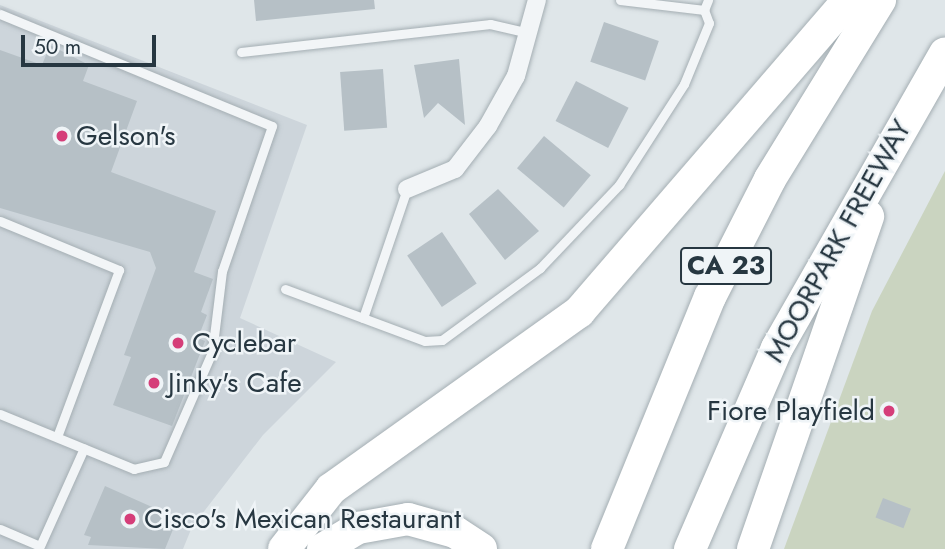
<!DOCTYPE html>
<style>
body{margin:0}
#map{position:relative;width:945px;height:549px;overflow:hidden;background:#dfe6e9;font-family:Jost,sans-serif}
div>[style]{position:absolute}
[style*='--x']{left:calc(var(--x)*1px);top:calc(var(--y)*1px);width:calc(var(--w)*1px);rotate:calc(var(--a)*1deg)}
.built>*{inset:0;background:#cdd5db}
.green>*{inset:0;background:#cad4c0}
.building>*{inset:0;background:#b6c0c6;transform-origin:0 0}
.roads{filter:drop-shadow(0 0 2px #a4aeb3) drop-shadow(0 0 2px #a4aeb3)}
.lane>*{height:9px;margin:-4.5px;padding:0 4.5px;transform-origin:4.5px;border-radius:4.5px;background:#f2f5f7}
.street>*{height:18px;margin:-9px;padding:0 9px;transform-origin:9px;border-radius:9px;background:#f2f5f7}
.highway>*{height:32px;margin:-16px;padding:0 16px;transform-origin:16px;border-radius:16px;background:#fff}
.dots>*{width:19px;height:19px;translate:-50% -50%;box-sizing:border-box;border:4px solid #eff4f7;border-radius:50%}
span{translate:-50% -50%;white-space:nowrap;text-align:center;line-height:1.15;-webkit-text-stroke:5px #eff4f7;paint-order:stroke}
.shield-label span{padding:2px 5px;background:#eff4f7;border:2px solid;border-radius:5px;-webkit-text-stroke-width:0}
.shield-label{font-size:26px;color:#273741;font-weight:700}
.poi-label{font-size:28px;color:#273741}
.left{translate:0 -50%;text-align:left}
.right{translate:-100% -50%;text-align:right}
.street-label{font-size:28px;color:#273741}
.scale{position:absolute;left:21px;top:35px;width:135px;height:32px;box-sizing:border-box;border:4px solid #273741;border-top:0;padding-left:9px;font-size:21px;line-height:24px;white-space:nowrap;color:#273741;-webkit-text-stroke:5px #eff4f7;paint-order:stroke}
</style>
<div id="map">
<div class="built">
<i style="clip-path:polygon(0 5px,307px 125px,240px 318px,336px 362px,263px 435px,192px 527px,183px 549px,0 549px)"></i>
</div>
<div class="green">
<i style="clip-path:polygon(945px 171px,945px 549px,784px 549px,872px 311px)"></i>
</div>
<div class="building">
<i style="clip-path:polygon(254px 0,374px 0,375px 9px,256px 21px)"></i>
<i style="left:604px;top:22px;width:58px;height:42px;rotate:19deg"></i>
<i style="clip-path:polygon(50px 45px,89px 65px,83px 81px,137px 101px,111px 172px,216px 211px,194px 272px,213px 279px,201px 312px,207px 315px,198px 338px,205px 341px,172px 426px,113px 405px,131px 357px,124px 355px,156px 268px,150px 252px,0 208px,0 50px,42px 65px)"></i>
<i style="clip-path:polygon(459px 59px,465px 125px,438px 103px,424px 118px,414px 65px)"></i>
<i style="left:383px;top:69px;width:59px;height:43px;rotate:86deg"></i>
<i style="left:576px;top:81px;width:59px;height:45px;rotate:27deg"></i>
<i style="left:544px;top:136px;width:61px;height:42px;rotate:40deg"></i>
<i style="clip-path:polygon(498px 189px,539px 231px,505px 260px,469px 214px)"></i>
<i style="left:442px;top:232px;width:62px;height:42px;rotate:56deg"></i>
<i style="clip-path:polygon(105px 486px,170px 515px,166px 524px,174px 527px,165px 549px,88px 545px,91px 537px,84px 535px)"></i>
<i style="left:883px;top:498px;width:30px;height:21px;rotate:21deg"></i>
</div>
<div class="roads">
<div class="lane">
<i style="--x:620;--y:0;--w:85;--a:6.8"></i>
<i style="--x:704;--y:10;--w:11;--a:-68"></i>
<i style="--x:0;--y:14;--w:294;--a:22.4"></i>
<i style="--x:272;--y:126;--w:153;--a:109"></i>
<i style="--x:222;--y:271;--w:82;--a:97"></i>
<i style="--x:212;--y:352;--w:120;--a:113.6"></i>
<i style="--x:164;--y:462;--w:31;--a:167"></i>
<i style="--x:134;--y:469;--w:145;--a:-157.7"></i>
<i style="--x:241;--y:52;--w:251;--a:-6.4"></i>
<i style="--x:490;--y:24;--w:40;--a:13"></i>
<i style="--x:0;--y:221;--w:129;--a:22.4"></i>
<i style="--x:119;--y:270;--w:178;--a:110.4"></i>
<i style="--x:285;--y:289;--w:149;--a:20.4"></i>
<i style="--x:425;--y:341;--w:17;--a:-3"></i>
<i style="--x:442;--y:340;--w:122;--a:-36.3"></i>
<i style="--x:540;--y:268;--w:115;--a:-46.4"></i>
<i style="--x:619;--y:185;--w:120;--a:-57.2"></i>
<i style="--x:684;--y:84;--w:66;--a:-67.7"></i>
<i style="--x:709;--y:23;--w:14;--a:-111"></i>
<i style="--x:363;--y:318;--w:136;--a:-71.2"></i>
<i style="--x:0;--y:529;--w:43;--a:23"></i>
<i style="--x:40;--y:546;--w:107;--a:-65.8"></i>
</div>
<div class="street">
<i style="--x:407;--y:189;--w:52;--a:-22.6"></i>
<i style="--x:455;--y:169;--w:54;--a:-52.5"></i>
<i style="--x:488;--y:126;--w:57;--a:-60.8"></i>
<i style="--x:516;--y:76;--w:79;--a:-74.6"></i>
</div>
<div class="highway">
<i style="--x:284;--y:549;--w:76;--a:-51.9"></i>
<i style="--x:331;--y:489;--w:305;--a:-35.5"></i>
<i style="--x:579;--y:312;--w:412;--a:-49.2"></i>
<i style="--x:323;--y:549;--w:41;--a:-31"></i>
<i style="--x:358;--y:528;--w:51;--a:-10.2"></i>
<i style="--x:408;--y:519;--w:49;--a:15.5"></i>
<i style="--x:455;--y:532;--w:31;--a:33"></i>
<i style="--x:607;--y:549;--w:272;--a:-67.8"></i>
<i style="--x:710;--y:297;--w:132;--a:-63"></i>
<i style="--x:770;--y:179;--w:210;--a:-58.4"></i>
<i style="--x:690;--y:549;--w:219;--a:-66.6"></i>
<i style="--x:777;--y:348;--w:339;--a:-60.3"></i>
<i style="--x:753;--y:549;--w:352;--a:-70.9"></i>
</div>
</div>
<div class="dots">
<i style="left:62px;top:136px;background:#d53e79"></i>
<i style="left:178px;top:343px;background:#d53e79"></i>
<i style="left:154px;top:383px;background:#d53e79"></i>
<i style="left:889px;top:411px;background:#d53e79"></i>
<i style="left:130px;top:519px;background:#d53e79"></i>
</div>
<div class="shield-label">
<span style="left:726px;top:266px">CA 23</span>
</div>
<div class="poi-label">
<span class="left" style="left:76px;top:136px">Gelson's</span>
<span class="left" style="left:192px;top:343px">Cyclebar</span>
<span class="left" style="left:168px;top:383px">Jinky's Cafe</span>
<span class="right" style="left:875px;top:411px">Fiore Playfield</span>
<span class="left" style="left:144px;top:519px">Cisco's Mexican Restaurant</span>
</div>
<div class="street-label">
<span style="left:838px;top:241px;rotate:-61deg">MOORPARK FREEWAY</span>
</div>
<div class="scale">50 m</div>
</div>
